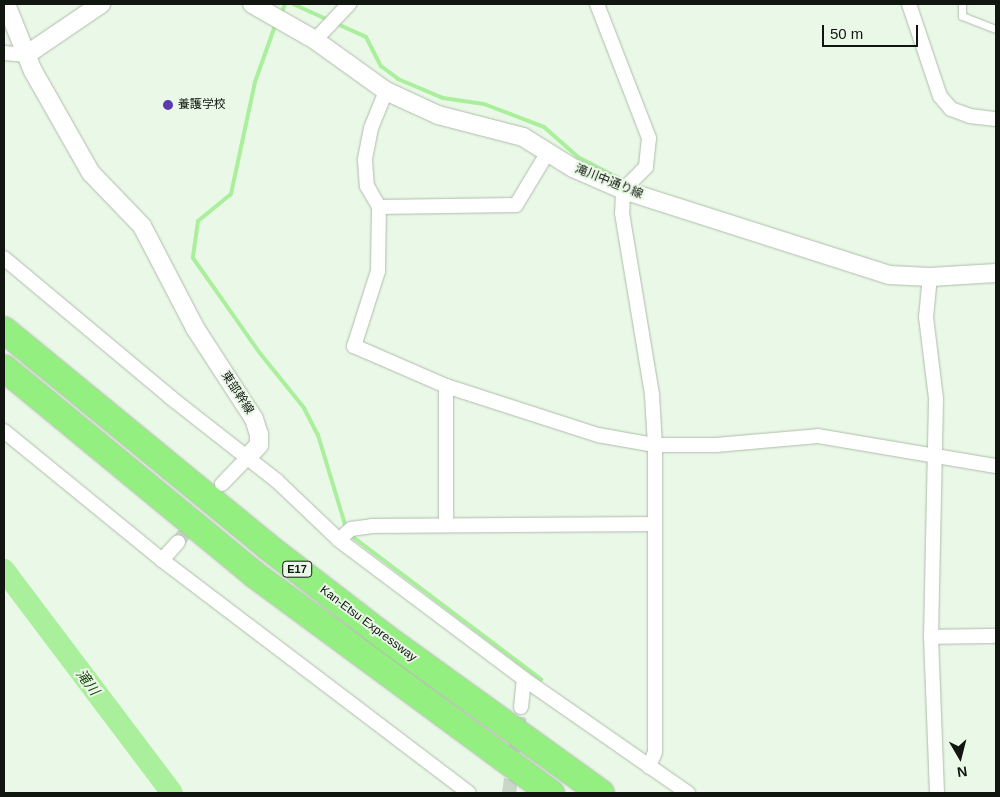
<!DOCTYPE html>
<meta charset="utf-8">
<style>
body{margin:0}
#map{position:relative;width:1000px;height:797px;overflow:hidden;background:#eaf9e7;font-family:Helvetica,"Noto Sans JP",sans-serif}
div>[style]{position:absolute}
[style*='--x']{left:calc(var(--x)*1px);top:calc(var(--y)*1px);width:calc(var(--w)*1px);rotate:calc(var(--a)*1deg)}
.stream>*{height:4px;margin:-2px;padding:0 2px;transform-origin:2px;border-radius:2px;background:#aaef9c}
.river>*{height:22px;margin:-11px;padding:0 11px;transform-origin:11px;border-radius:11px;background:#aaef9c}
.minor-tunnel>*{height:14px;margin-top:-7px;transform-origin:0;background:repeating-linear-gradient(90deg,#c9d7c7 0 14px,transparent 0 21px)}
.roads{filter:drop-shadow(0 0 1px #aebcab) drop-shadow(0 0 1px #aebcab)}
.service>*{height:7px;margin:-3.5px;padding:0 3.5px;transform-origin:3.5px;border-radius:3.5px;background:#fff}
.minor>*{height:14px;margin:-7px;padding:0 7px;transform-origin:7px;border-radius:7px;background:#fff}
.tertiary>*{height:18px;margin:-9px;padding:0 9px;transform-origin:9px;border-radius:9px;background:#fff}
.motorway>*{height:26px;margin:-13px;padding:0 13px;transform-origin:13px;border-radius:13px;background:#94ef81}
.dots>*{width:14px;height:14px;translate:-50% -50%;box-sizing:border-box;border:2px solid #eaf9e7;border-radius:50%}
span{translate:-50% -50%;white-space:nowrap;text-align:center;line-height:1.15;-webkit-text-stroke:4px #eaf9e7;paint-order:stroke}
.shield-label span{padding:1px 4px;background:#eaf9e7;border:1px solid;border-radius:4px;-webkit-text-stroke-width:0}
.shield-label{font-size:11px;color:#111610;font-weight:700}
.poi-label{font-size:12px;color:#111610}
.left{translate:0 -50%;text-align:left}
.street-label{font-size:12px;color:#111610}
.water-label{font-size:14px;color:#1c4812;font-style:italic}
.frame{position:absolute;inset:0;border:5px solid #111610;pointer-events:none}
.north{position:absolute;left:935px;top:732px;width:50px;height:50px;-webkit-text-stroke:4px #eaf9e7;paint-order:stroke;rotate:172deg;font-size:14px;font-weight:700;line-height:20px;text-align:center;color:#111610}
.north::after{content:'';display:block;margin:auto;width:18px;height:22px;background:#111610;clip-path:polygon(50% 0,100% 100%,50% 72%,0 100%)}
.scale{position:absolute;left:822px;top:25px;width:96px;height:22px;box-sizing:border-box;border:2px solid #111610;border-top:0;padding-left:6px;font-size:15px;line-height:18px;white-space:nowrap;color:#111610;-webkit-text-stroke:4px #eaf9e7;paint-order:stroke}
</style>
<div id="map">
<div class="stream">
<i style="--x:293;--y:4;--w:80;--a:24.3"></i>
<i style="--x:366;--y:37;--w:33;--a:63"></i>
<i style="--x:381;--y:66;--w:21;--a:37"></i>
<i style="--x:398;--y:79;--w:49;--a:22.9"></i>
<i style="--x:443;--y:98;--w:41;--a:8.3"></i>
<i style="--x:484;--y:104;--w:64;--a:21"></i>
<i style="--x:544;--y:127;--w:45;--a:41.4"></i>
<i style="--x:578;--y:157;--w:50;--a:27.6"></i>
<i style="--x:281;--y:15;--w:12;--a:-70"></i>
<i style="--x:276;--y:23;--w:63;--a:109.6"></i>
<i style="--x:255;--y:82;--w:115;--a:102.1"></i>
<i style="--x:231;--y:194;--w:43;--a:140.7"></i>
<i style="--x:198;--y:221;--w:37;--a:98"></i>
<i style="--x:193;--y:258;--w:115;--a:54.9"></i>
<i style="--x:259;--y:352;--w:72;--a:51.2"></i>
<i style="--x:304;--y:408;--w:30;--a:63"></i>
<i style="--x:318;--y:435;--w:97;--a:73.2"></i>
<i style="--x:349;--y:534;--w:241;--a:37.1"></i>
</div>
<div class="river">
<i style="--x:4;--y:570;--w:279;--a:53"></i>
</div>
<div class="minor-tunnel">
<i style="--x:178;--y:542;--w:59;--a:-52.5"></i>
<i style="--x:509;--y:793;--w:87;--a:-82.1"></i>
</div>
<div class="roads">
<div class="service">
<i style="--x:962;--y:4;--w:12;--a:90"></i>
<i style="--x:962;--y:16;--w:36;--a:21"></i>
</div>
<div class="minor">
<i style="--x:597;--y:4;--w:144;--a:68.8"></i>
<i style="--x:649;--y:138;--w:29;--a:96"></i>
<i style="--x:646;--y:167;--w:33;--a:135"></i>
<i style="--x:623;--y:190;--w:23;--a:92"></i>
<i style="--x:622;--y:213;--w:184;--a:80.6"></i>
<i style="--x:652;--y:395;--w:50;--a:86.6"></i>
<i style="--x:655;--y:445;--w:307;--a:90"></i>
<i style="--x:655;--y:752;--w:16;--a:112"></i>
<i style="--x:909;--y:4;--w:97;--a:71.4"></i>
<i style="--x:940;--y:96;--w:17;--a:50"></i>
<i style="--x:951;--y:109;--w:20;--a:20"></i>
<i style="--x:970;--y:116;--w:26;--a:7"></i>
<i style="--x:315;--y:40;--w:50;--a:-46.6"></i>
<i style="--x:4;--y:53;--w:22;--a:5"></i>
<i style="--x:386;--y:91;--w:40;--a:112"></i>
<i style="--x:371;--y:128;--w:33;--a:101"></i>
<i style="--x:365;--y:160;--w:26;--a:86"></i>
<i style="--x:367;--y:186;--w:24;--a:60"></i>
<i style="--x:379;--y:207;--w:137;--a:-0.8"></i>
<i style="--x:516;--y:205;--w:62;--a:-58.9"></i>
<i style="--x:379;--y:207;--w:64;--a:90.9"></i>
<i style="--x:378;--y:271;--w:79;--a:107.7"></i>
<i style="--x:354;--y:346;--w:100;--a:23.5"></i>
<i style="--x:446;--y:386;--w:160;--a:17.9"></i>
<i style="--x:598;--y:435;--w:58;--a:10"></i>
<i style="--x:655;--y:445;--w:61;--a:0"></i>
<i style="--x:716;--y:445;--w:102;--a:-5"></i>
<i style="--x:818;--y:436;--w:181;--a:9.6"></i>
<i style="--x:4;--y:258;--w:217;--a:39.9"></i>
<i style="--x:170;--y:397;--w:135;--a:38.1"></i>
<i style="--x:276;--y:480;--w:87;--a:43.6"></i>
<i style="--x:339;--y:540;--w:231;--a:36.9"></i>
<i style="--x:524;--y:679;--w:200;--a:34.8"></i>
<i style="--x:930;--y:277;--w:40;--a:95.7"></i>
<i style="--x:926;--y:317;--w:83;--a:83"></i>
<i style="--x:936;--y:399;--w:238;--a:91.2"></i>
<i style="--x:931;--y:637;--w:156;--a:87.8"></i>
<i style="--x:4;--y:431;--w:204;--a:39.2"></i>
<i style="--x:162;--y:560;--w:385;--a:37.2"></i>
<i style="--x:222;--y:484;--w:37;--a:-46"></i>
<i style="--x:446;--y:525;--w:139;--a:-90"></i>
<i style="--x:339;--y:540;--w:16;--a:-43"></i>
<i style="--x:351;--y:529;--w:21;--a:-8"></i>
<i style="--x:372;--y:526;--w:283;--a:-0.4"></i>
<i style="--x:162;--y:560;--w:24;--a:-48"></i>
<i style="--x:931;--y:637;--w:65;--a:-0.9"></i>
<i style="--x:521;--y:707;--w:28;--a:-84"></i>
</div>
<div class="tertiary">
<i style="--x:6;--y:4;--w:72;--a:68.1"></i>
<i style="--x:33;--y:71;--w:117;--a:60.4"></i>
<i style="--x:91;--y:173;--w:74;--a:46.1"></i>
<i style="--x:142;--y:226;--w:115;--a:62.5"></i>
<i style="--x:195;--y:328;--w:108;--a:57"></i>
<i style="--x:254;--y:419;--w:16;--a:72"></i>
<i style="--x:259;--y:434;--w:11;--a:90"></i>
<i style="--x:259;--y:445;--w:16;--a:133"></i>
<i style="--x:252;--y:4;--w:73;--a:29.7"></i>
<i style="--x:315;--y:40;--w:87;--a:35.7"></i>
<i style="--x:386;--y:91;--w:57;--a:24.8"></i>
<i style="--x:438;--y:115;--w:88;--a:14.5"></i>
<i style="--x:523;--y:137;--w:59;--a:31.8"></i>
<i style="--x:573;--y:168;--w:55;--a:23.7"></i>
<i style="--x:623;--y:190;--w:279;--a:17.7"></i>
<i style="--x:889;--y:275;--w:41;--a:2.8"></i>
<i style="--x:930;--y:277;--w:66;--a:-3.5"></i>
<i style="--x:26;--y:55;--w:91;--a:-34.2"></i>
</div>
<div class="motorway">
<i style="--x:4;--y:330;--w:342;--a:39.4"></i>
<i style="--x:268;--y:547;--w:149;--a:37.6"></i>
<i style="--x:386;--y:638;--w:265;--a:35.8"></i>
<i style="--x:4;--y:368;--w:325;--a:39.5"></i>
<i style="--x:255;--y:575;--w:368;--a:36.4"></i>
</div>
</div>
<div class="dots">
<i style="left:168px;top:105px;background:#5a39b1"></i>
</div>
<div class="shield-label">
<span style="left:297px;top:569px">E17</span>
</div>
<div class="poi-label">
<span class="left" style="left:178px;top:105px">養護学校</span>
</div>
<div class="street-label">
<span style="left:609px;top:182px;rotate:22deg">滝川中通り線</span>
<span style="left:237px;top:393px;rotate:57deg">東部幹線</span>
<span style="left:368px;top:624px;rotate:37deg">Kan-Etsu Expressway</span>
</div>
<div class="water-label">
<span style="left:88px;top:682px;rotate:53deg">滝川</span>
</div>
<div class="frame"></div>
<div class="north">N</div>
<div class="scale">50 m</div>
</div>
